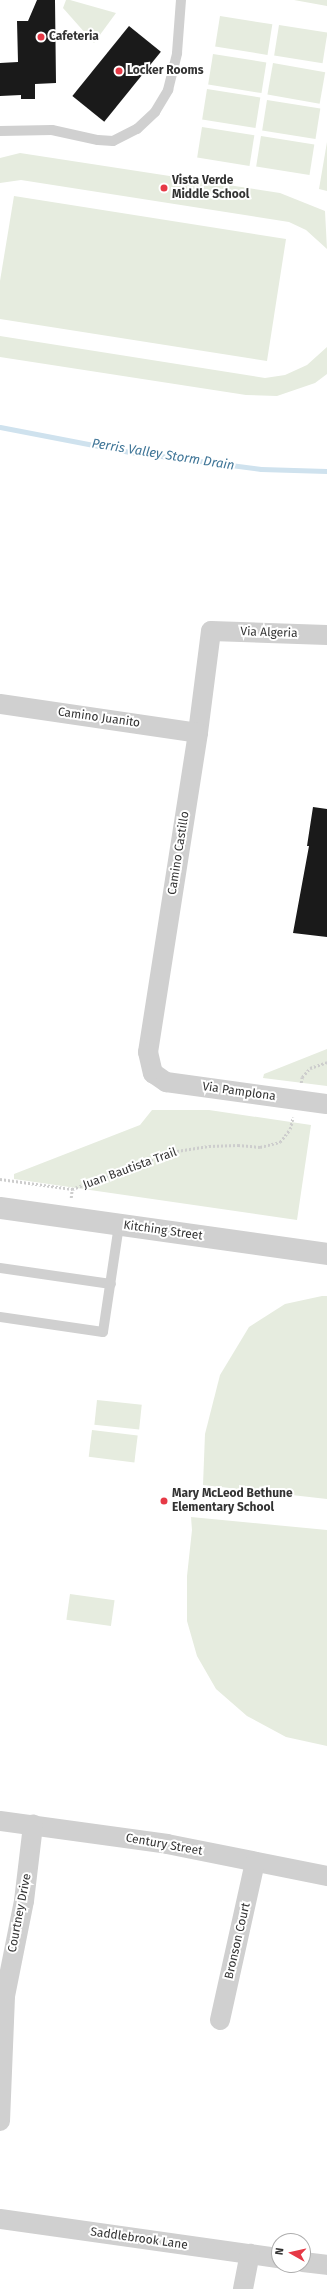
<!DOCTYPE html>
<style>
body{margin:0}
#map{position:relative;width:327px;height:2289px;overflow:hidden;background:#fff;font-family:"Fira Sans",sans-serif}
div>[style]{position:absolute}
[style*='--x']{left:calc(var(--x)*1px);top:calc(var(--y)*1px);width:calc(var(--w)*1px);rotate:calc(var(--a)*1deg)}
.green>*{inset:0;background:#e6ecdf;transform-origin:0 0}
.stream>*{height:5px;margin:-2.5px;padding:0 2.5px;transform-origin:2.5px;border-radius:2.5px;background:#cfe2ee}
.building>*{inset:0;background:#1a1a1a;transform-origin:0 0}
.path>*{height:2.5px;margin-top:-1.25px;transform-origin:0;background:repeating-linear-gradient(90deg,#cdcdcd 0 2px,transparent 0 4px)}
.service>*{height:10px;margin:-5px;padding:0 5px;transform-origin:5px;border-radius:5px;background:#d0d0d0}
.minor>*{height:20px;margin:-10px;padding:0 10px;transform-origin:10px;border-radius:10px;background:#d0d0d0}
.tertiary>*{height:22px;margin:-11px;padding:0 11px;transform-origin:11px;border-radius:11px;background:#d0d0d0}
.dots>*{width:11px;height:11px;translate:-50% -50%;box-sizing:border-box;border:2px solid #fff;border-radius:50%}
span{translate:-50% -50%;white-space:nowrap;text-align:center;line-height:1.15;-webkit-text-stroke:4px #fff;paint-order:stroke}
.poi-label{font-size:12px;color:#333;font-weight:700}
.left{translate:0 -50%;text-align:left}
.street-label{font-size:12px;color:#333}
.water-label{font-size:13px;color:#3f7597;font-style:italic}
.north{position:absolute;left:271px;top:2233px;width:40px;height:40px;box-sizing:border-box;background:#fff;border:1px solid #adadad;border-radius:50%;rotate:278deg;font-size:11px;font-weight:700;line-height:16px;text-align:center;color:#333}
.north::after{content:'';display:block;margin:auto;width:14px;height:18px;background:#e63946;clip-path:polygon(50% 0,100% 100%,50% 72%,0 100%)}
</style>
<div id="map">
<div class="green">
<i style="clip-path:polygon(66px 0,70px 0,116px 13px,94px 43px,63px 8px)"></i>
<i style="clip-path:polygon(294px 0,327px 0,327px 6px)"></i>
<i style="left:220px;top:16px;width:53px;height:31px;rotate:9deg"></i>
<i style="left:279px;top:25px;width:49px;height:31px;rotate:9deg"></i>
<i style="left:213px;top:54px;width:54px;height:31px;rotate:9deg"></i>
<i style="left:273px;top:63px;width:53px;height:32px;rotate:10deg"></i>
<i style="left:207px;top:89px;width:54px;height:31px;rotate:9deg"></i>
<i style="left:267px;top:100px;width:54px;height:31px;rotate:9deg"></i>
<i style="left:202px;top:127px;width:53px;height:31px;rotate:9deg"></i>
<i style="left:261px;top:136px;width:54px;height:31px;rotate:9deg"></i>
<i style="clip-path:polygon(327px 142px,327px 191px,319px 189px)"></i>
<i style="clip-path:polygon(20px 153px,280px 193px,325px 211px,327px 249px,306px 230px,289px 222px,21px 180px,0 183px,0 158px)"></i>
<i style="clip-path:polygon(14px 196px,286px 239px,267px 361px,0 319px,0 281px)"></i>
<i style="clip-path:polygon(0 336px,265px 378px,285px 375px,307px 365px,327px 347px,327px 374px,315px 383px,277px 396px,246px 395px,0 357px)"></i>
<i style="clip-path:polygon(327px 1049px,327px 1086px,263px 1078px,264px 1074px)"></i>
<i style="clip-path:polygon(152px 1110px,209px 1110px,311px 1125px,297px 1220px,14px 1179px,14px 1174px,140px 1125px)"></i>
<i style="clip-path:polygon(322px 1296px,327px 1296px,327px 1499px,203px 1485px,205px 1434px,220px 1375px,249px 1327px,285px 1304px)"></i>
<i style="left:97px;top:1400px;width:45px;height:25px;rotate:6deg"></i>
<i style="left:92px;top:1430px;width:46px;height:27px;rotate:7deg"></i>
<i style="clip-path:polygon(191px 1517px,327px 1530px,327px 1746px,286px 1737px,247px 1716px,216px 1689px,197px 1656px,187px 1621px,187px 1576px,192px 1530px)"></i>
<i style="left:70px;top:1594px;width:45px;height:26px;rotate:8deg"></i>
</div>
<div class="stream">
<i style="--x:0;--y:427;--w:132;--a:10.9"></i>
<i style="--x:130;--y:452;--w:132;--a:7.4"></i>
<i style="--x:261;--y:469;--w:66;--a:1.7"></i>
</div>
<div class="building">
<i style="clip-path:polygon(37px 0,55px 0,56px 83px,35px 84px,35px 99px,21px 99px,21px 95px,0 96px,0 63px,18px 62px,17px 21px,28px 21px)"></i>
<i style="left:129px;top:26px;width:41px;height:90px;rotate:39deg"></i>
<i style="clip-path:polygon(313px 807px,327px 809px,327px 937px,293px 933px,309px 846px,307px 846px)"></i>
</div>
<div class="path">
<i style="--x:301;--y:1083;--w:6;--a:-81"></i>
<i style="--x:302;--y:1077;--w:12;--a:-48"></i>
<i style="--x:310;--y:1068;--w:18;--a:-19"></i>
<i style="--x:0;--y:1179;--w:73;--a:7.9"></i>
<i style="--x:72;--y:1189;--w:112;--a:-19.9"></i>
<i style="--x:177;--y:1151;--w:32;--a:-9"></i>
<i style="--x:209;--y:1146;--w:29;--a:-2"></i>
<i style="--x:238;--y:1145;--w:22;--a:5"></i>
<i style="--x:260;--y:1147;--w:21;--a:-14"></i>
<i style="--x:280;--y:1142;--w:16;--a:-52"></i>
<i style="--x:290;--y:1129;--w:12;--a:-76"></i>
<i style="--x:71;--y:1198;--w:9;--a:-84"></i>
</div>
<div class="service">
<i style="--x:0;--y:131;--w:52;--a:-1.1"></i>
<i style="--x:52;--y:130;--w:47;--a:12.3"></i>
<i style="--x:98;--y:140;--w:15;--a:4"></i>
<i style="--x:113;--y:141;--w:27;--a:-27"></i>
<i style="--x:137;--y:129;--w:25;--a:-43"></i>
<i style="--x:155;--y:112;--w:26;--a:-59"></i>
<i style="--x:168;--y:90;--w:38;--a:-76"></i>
<i style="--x:177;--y:53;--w:53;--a:-85.7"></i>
<i style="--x:0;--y:1268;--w:112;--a:8.2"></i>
<i style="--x:0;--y:1317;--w:104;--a:8.3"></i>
<i style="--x:103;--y:1332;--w:108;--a:-81.5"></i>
</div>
<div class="minor">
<i style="--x:327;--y:635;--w:116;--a:-178"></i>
<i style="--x:211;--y:631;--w:103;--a:97.3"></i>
<i style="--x:198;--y:733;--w:323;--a:98.9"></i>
<i style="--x:148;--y:1052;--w:22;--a:77"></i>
<i style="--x:153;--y:1073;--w:16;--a:35"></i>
<i style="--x:166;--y:1082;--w:162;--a:7.8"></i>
<i style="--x:0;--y:704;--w:200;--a:8.3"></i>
<i style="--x:0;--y:1821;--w:169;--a:7.8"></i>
<i style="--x:167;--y:1844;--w:163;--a:11.3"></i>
<i style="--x:220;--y:2020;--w:162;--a:-77.5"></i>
<i style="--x:0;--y:2121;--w:125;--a:-87.7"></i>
<i style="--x:5;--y:1996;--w:97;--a:-78.7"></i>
<i style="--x:24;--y:1901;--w:77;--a:-83.2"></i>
<i style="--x:0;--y:2219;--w:282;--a:8"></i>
<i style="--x:303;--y:2262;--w:24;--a:7"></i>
<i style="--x:243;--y:2289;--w:36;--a:-79"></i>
</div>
<div class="tertiary">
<i style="--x:0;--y:1208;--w:330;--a:8"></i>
</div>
<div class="dots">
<i style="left:41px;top:37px;background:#e63946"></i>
<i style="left:119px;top:71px;background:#e63946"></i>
<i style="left:164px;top:188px;background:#e63946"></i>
<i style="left:164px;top:1501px;background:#e63946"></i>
</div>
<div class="poi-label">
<span class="left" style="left:49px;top:37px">Cafeteria</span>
<span class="left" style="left:127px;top:71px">Locker Rooms</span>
<span class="left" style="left:172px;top:188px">Vista Verde<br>Middle School</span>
<span class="left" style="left:172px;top:1501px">Mary McLeod Bethune<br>Elementary School</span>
</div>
<div class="street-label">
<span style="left:269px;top:633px;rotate:2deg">Via Algeria</span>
<span style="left:99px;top:718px;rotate:8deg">Camino Juanito</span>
<span style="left:179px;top:853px;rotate:-81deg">Camino Castillo</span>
<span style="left:239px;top:1092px;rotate:8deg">Via Pamplona</span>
<span style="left:130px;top:1169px;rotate:-20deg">Juan Bautista Trail</span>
<span style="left:163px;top:1231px;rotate:8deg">Kitching Street</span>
<span style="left:164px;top:1845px;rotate:10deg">Century Street</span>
<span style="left:20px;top:1913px;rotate:-79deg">Courtney Drive</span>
<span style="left:238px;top:1941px;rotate:-77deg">Bronson Court</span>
<span style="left:139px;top:2239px;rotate:8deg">Saddlebrook Lane</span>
</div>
<div class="water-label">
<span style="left:163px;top:455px;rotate:9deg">Perris Valley Storm Drain</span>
</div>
<div class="north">N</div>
</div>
